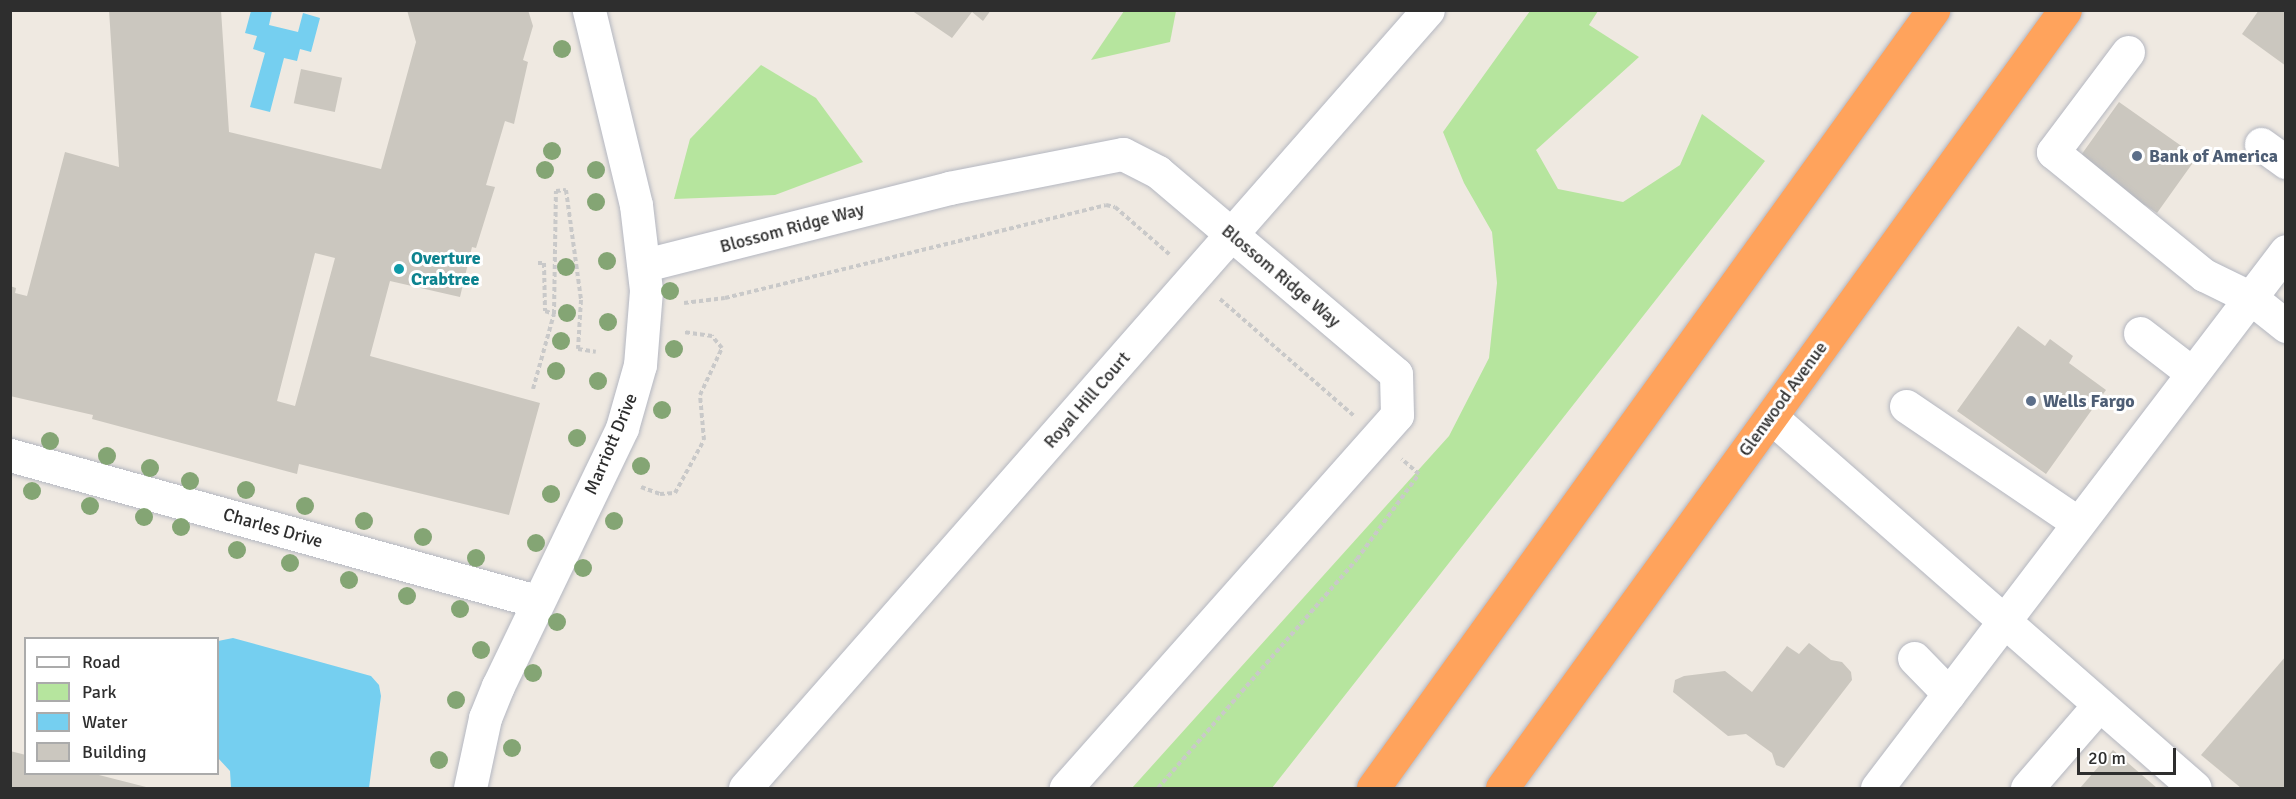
<!DOCTYPE html>
<style>
body{margin:0}
#map{position:relative;width:2296px;height:799px;overflow:hidden;background:#efe9e1;font-family:Signika,sans-serif}
div>[style]{position:absolute}
[style*='--x']{left:calc(var(--x)*1px);top:calc(var(--y)*1px);width:calc(var(--w)*1px);rotate:calc(var(--a)*1deg)}
.green>*{inset:0;background:#b6e59e}
.water>*{inset:0;background:#75cff0}
.building>*{inset:0;background:#cbc7bf;transform-origin:0 0}
.path>*{height:4px;margin-top:-2px;transform-origin:0;background:repeating-linear-gradient(90deg,#c9c9c9 0 4.5px,transparent 0 7.5px)}
.roads{filter:drop-shadow(0 0 2px #b4b7c1) drop-shadow(0 0 2px #b4b7c1)}
.minor>*{height:33px;margin:-16.5px;padding:0 16.5px;transform-origin:16.5px;border-radius:16.5px;background:#fff}
.highway>*{height:33px;margin:-16.5px;padding:0 16.5px;transform-origin:16.5px;border-radius:16.5px;background:#ffa35c}
.trees>*{width:18px;height:18px;margin:-9px;border-radius:50%;background:#84a574}
.dots>*{width:16px;height:16px;translate:-50% -50%;box-sizing:border-box;border:3px solid #fff;border-radius:50%}
span{translate:-50% -50%;white-space:nowrap;text-align:center;line-height:1.15;-webkit-text-stroke:6px #fff;paint-order:stroke}
.service-label{font-size:18px;color:#4e5e75;font-weight:700}
.left{translate:0 -50%;text-align:left}
.street-label{font-size:18px;color:#2e2e2e}
.culture-label{font-size:18px;color:#0d838f;font-weight:700}
.frame{position:absolute;inset:0;border:12px solid #2e2e2e;pointer-events:none}
.legend{position:absolute;left:24px;top:637px;width:195px;height:138px;box-sizing:border-box;background:#fff;border:2px solid #ababab;margin:0;padding:8px 10px;list-style:none;font-size:18px;color:#2e2e2e}
.legend li{display:flex;align-items:center;gap:12px;height:30px}
.legend b{width:30px;border:2px solid #ababab}
.scale{position:absolute;left:2077px;top:748px;width:99px;height:27px;box-sizing:border-box;border:3px solid #2e2e2e;border-top:0;padding-left:8px;font-size:18px;line-height:21px;white-space:nowrap;color:#2e2e2e;-webkit-text-stroke:4px #fff;paint-order:stroke}
</style>
<div id="map">
<div class="green">
<i style="clip-path:polygon(1124px 11px,1176px 11px,1170px 42px,1091px 60px)"></i>
<i style="clip-path:polygon(1530px 11px,1598px 11px,1589px 25px,1639px 57px,1536px 150px,1558px 189px,1623px 202px,1680px 165px,1702px 114px,1765px 161px,1272px 788px,1132px 788px,1449px 436px,1489px 358px,1497px 283px,1492px 232px,1464px 183px,1443px 132px)"></i>
<i style="clip-path:polygon(761px 65px,816px 98px,863px 162px,775px 195px,674px 199px,690px 139px)"></i>
</div>
<div class="water">
<i style="clip-path:polygon(251px 11px,272px 11px,269px 25px,298px 32px,303px 13px,320px 18px,311px 52px,300px 49px,297px 61px,284px 58px,270px 112px,250px 107px,265px 53px,253px 49px,257px 36px,245px 33px)"></i>
<i style="clip-path:polygon(233px 638px,371px 676px,379px 685px,381px 696px,369px 788px,231px 788px,230px 771px,218px 758px,218px 641px)"></i>
</div>
<div class="building">
<i style="clip-path:polygon(evenodd,109px 10px,221px 10px,229px 132px,381px 169px,416px 42px,407px 10px,528px 10px,533px 26px,523px 60px,528px 62px,514px 124px,505px 121px,486px 185px,495px 187px,476px 248px,472px 247px,460px 297px,390px 281px,370px 356px,540px 403px,509px 515px,299px 464px,297px 474px,92px 419px,93px 415px,10px 396px,10px 286px,16px 288px,15px 293px,27px 296px,65px 152px,119px 167px,109px 10px,315px 253px,335px 258px,295px 406px,277px 401px,315px 253px)"></i>
<i style="clip-path:polygon(911px 10px,991px 10px,983px 21px,972px 12px,952px 38px)"></i>
<i style="clip-path:polygon(2259px 10px,2286px 10px,2286px 66px,2242px 34px)"></i>
<i style="left:301px;top:69px;width:42px;height:35px;rotate:12deg"></i>
<i style="clip-path:polygon(2119px 102px,2197px 157px,2157px 213px,2145px 205px,2130px 227px,2079px 158px)"></i>
<i style="clip-path:polygon(2018px 326px,2045px 346px,2050px 339px,2073px 356px,2069px 363px,2106px 390px,2046px 474px,1957px 411px)"></i>
<i style="clip-path:polygon(1809px 643px,1831px 660px,1842px 662px,1851px 672px,1852px 680px,1784px 768px,1776px 765px,1772px 753px,1746px 734px,1728px 736px,1673px 692px,1675px 680px,1684px 676px,1725px 671px,1752px 692px,1787px 646px,1799px 654px)"></i>
<i style="clip-path:polygon(2286px 656px,2286px 788px,2241px 788px,2201px 755px)"></i>
<i style="clip-path:polygon(2113px 750px,2157px 788px,2080px 788px)"></i>
<i style="clip-path:polygon(10px 751px,26px 755px,26px 774px,95px 774px,150px 788px,10px 788px)"></i>
</div>
<div class="path">
<i style="--x:538;--y:263;--w:6;--a:0"></i>
<i style="--x:544;--y:263;--w:48;--a:88.8"></i>
<i style="--x:545;--y:311;--w:9;--a:18"></i>
<i style="--x:1220;--y:299;--w:178;--a:41.1"></i>
<i style="--x:684;--y:303;--w:41;--a:-7"></i>
<i style="--x:725;--y:298;--w:392;--a:-13.7"></i>
<i style="--x:1106;--y:205;--w:9;--a:13"></i>
<i style="--x:1115;--y:207;--w:72;--a:41"></i>
<i style="--x:533;--y:389;--w:78;--a:-74.4"></i>
<i style="--x:554;--y:314;--w:123;--a:-89.1"></i>
<i style="--x:556;--y:191;--w:10;--a:-6"></i>
<i style="--x:566;--y:190;--w:111;--a:82.2"></i>
<i style="--x:581;--y:300;--w:49;--a:93.5"></i>
<i style="--x:578;--y:349;--w:18;--a:9"></i>
<i style="--x:641;--y:487;--w:20;--a:20"></i>
<i style="--x:660;--y:494;--w:15;--a:-4"></i>
<i style="--x:675;--y:493;--w:60;--a:-61.3"></i>
<i style="--x:704;--y:440;--w:45;--a:-95.1"></i>
<i style="--x:700;--y:395;--w:52;--a:-64.9"></i>
<i style="--x:722;--y:348;--w:16;--a:-130"></i>
<i style="--x:712;--y:336;--w:29;--a:-172"></i>
<i style="--x:1158;--y:788;--w:303;--a:-49"></i>
<i style="--x:1357;--y:559;--w:105;--a:-53.9"></i>
<i style="--x:1419;--y:474;--w:23;--a:-139"></i>
</div>
<div class="roads">
<div class="minor">
<i style="--x:2128;--y:52;--w:125;--a:126.9"></i>
<i style="--x:2053;--y:152;--w:195;--a:39.2"></i>
<i style="--x:2204;--y:275;--w:52;--a:26.1"></i>
<i style="--x:2251;--y:298;--w:45;--a:38.7"></i>
<i style="--x:2261;--y:144;--w:31;--a:36"></i>
<i style="--x:645;--y:265;--w:314;--a:-14.2"></i>
<i style="--x:949;--y:188;--w:177;--a:-11.1"></i>
<i style="--x:1123;--y:154;--w:39;--a:27"></i>
<i style="--x:1158;--y:172;--w:312;--a:40.3"></i>
<i style="--x:1396;--y:374;--w:41;--a:88.6"></i>
<i style="--x:1397;--y:415;--w:499;--a:131.6"></i>
<i style="--x:2140;--y:333;--w:66;--a:37.6"></i>
<i style="--x:1906;--y:406;--w:208;--a:34.2"></i>
<i style="--x:1771;--y:417;--w:563;--a:41.19"></i>
<i style="--x:10;--y:455;--w:546;--a:15.51"></i>
<i style="--x:1914;--y:658;--w:50;--a:45.8"></i>
<i style="--x:470;--y:788;--w:72;--a:-77.9"></i>
<i style="--x:485;--y:718;--w:35;--a:-68"></i>
<i style="--x:498;--y:686;--w:286;--a:-64.3"></i>
<i style="--x:622;--y:428;--w:66;--a:-74.1"></i>
<i style="--x:640;--y:365;--w:75;--a:-85.4"></i>
<i style="--x:646;--y:290;--w:86;--a:-96.7"></i>
<i style="--x:636;--y:205;--w:201;--a:-103.6"></i>
<i style="--x:745;--y:788;--w:1035;--a:-48.72"></i>
<i style="--x:1877;--y:788;--w:675;--a:-52.71"></i>
<i style="--x:2027;--y:788;--w:110;--a:-49.1"></i>
</div>
<div class="highway">
<i style="--x:1373;--y:788;--w:959;--a:-54.25"></i>
<i style="--x:1502;--y:788;--w:960;--a:-54.11"></i>
</div>
</div>
<div class="trees">
<i style="left:562px;top:49px"></i>
<i style="left:552px;top:151px"></i>
<i style="left:545px;top:170px"></i>
<i style="left:596px;top:170px"></i>
<i style="left:596px;top:202px"></i>
<i style="left:607px;top:261px"></i>
<i style="left:566px;top:267px"></i>
<i style="left:670px;top:291px"></i>
<i style="left:567px;top:313px"></i>
<i style="left:608px;top:322px"></i>
<i style="left:561px;top:341px"></i>
<i style="left:674px;top:349px"></i>
<i style="left:556px;top:371px"></i>
<i style="left:598px;top:381px"></i>
<i style="left:662px;top:410px"></i>
<i style="left:577px;top:438px"></i>
<i style="left:50px;top:441px"></i>
<i style="left:107px;top:456px"></i>
<i style="left:641px;top:466px"></i>
<i style="left:150px;top:468px"></i>
<i style="left:190px;top:481px"></i>
<i style="left:246px;top:490px"></i>
<i style="left:32px;top:491px"></i>
<i style="left:551px;top:494px"></i>
<i style="left:90px;top:506px"></i>
<i style="left:305px;top:506px"></i>
<i style="left:144px;top:517px"></i>
<i style="left:364px;top:521px"></i>
<i style="left:614px;top:521px"></i>
<i style="left:181px;top:527px"></i>
<i style="left:423px;top:537px"></i>
<i style="left:536px;top:543px"></i>
<i style="left:237px;top:550px"></i>
<i style="left:476px;top:558px"></i>
<i style="left:290px;top:563px"></i>
<i style="left:583px;top:568px"></i>
<i style="left:349px;top:580px"></i>
<i style="left:407px;top:596px"></i>
<i style="left:460px;top:609px"></i>
<i style="left:557px;top:622px"></i>
<i style="left:481px;top:650px"></i>
<i style="left:533px;top:673px"></i>
<i style="left:456px;top:700px"></i>
<i style="left:512px;top:748px"></i>
<i style="left:439px;top:760px"></i>
</div>
<div class="dots">
<i style="left:2137px;top:156px;background:#5c6f8a"></i>
<i style="left:399px;top:269px;background:#0f9aa8"></i>
<i style="left:2031px;top:401px;background:#5c6f8a"></i>
</div>
<div class="service-label">
<span class="left" style="left:2149px;top:156px">Bank of America</span>
<span class="left" style="left:2043px;top:401px">Wells Fargo</span>
</div>
<div class="street-label">
<span style="left:792px;top:228px;rotate:-15deg">Blossom Ridge Way</span>
<span style="left:1281px;top:276px;rotate:40deg">Blossom Ridge Way</span>
<span style="left:1783px;top:399px;rotate:-54deg">Glenwood Avenue</span>
<span style="left:1087px;top:400px;rotate:-49deg">Royal Hill Court</span>
<span style="left:611px;top:444px;rotate:-67deg">Marriott Drive</span>
<span style="left:273px;top:528px;rotate:16deg">Charles Drive</span>
</div>
<div class="culture-label">
<span class="left" style="left:411px;top:269px">Overture<br>Crabtree</span>
</div>
<div class="frame"></div>
<ul class="legend">
<li><b style="height:8px;background:#fff"></b>Road</li>
<li><b style="height:16px;background:#b6e59e"></b>Park</li>
<li><b style="height:16px;background:#75cff0"></b>Water</li>
<li><b style="height:16px;background:#cbc7bf"></b>Building</li>
</ul>
<div class="scale">20 m</div>
</div>
